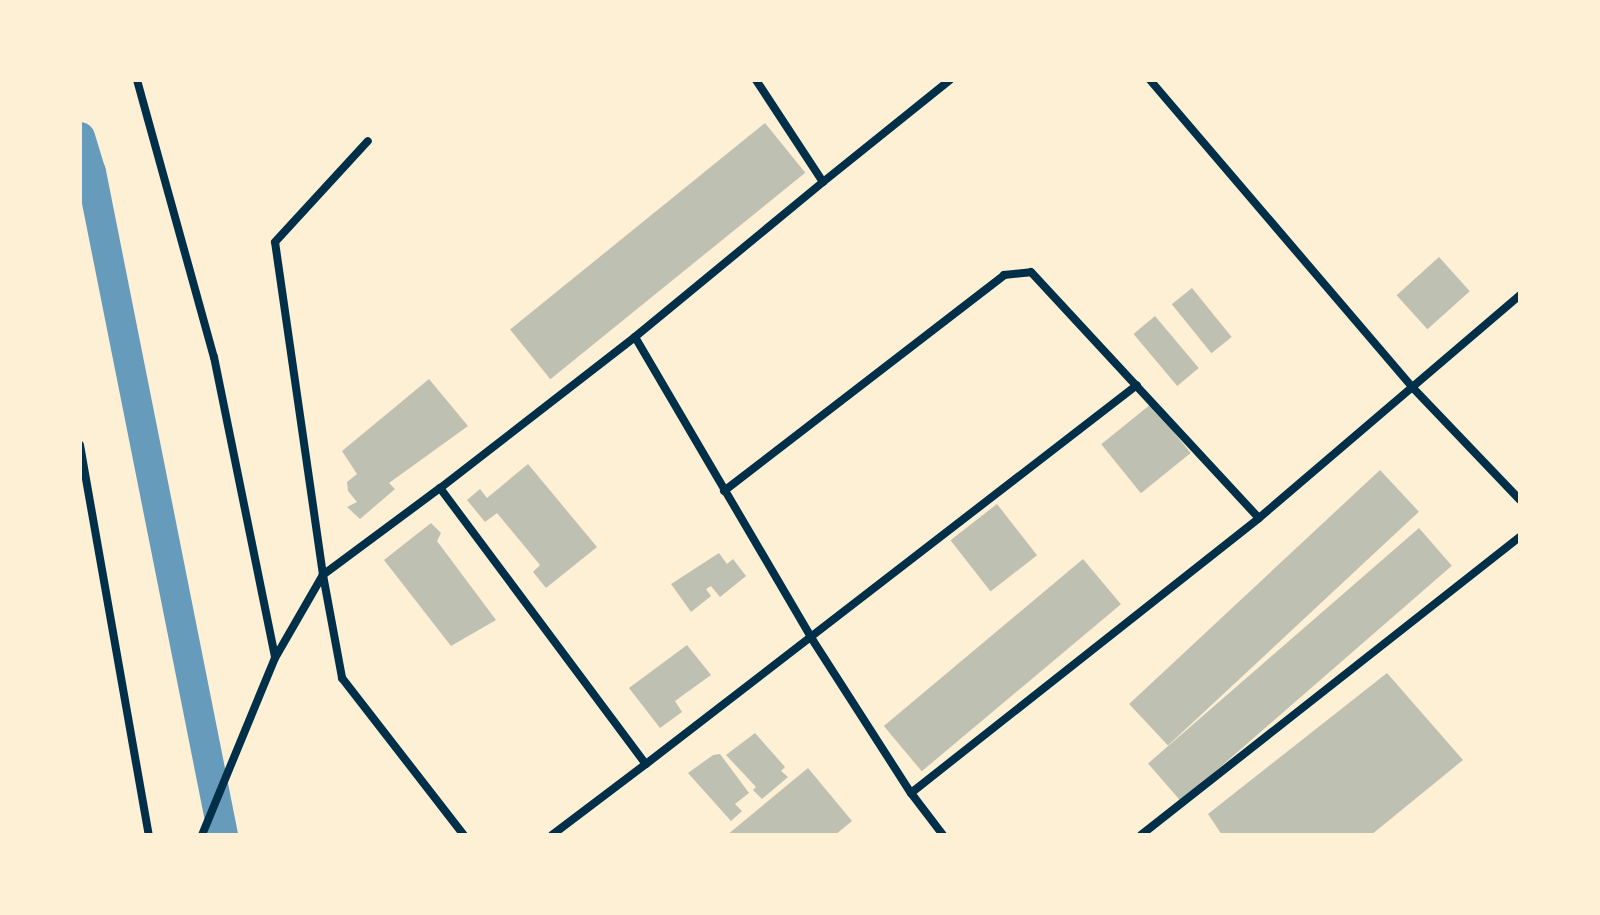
<!DOCTYPE html>
<style>
body{margin:0}
#map{position:relative;width:1600px;height:915px;overflow:hidden;background:#fdf0d5;font-family:"Public Sans",sans-serif}
div>[style]{position:absolute}
[style*='--x']{left:calc(var(--x)*1px);top:calc(var(--y)*1px);width:calc(var(--w)*1px);rotate:calc(var(--a)*1deg)}
.canal>*{height:30px;margin:-15px;padding:0 15px;transform-origin:15px;border-radius:15px;background:#669bbc}
.building>*{inset:0;background:#bec0b2;transform-origin:0 0}
.minor>*{height:8px;margin:-4px;padding:0 4px;transform-origin:4px;border-radius:4px;background:#003049}
span{translate:-50% -50%;white-space:nowrap;text-align:center;line-height:1.15;-webkit-text-stroke:8px #fdf0d5;paint-order:stroke}
.frame{position:absolute;inset:0;border:82px solid #fdf0d5;pointer-events:none}
</style>
<div id="map">
<div class="canal">
<i style="--x:80;--y:137;--w:37;--a:73"></i>
<i style="--x:91;--y:172;--w:676;--a:78.74"></i>
</div>
<div class="building">
<i style="left:765px;top:123px;width:64px;height:328px;rotate:51deg"></i>
<i style="left:1439px;top:257px;width:46px;height:57px;rotate:48deg"></i>
<i style="left:1192px;top:288px;width:63px;height:26px;rotate:51deg"></i>
<i style="left:1155px;top:316px;width:68px;height:28px;rotate:50deg"></i>
<i style="clip-path:polygon(429px 379px,468px 426px,389px 483px,395px 489px,360px 519px,347px 507px,357px 502px,348px 491px,347px 482px,357px 474px,342px 451px)"></i>
<i style="left:1151px;top:404px;width:63px;height:64px;rotate:51deg"></i>
<i style="clip-path:polygon(528px 464px,597px 547px,546px 588px,533px 572px,540px 565px,497px 513px,485px 522px,467px 500px,480px 489px,487px 498px)"></i>
<i style="left:1380px;top:470px;width:57px;height:343px;rotate:47deg"></i>
<i style="left:997px;top:504px;width:65px;height:59px;rotate:52deg"></i>
<i style="clip-path:polygon(431px 523px,441px 533px,437px 541px,496px 620px,451px 646px,384px 560px)"></i>
<i style="left:1419px;top:528px;width:50px;height:359px;rotate:49deg"></i>
<i style="clip-path:polygon(719px 553px,727px 564px,733px 559px,746px 576px,720px 597px,711px 586px,706px 589px,711px 596px,691px 612px,671px 584px)"></i>
<i style="left:1083px;top:559px;width:59px;height:260px;rotate:50deg"></i>
<i style="clip-path:polygon(687px 645px,711px 675px,675px 701px,682px 712px,660px 728px,629px 688px)"></i>
<i style="clip-path:polygon(1387px 673px,1463px 760px,1371px 835px,1222px 835px,1208px 814px)"></i>
<i style="clip-path:polygon(755px 733px,785px 767px,781px 771px,788px 777px,762px 799px,753px 790px,756px 787px,726px 755px)"></i>
<i style="clip-path:polygon(720px 754px,749px 793px,735px 804px,742px 811px,731px 821px,688px 773px,713px 755px)"></i>
<i style="clip-path:polygon(808px 768px,852px 821px,835px 835px,727px 835px)"></i>
</div>
<div class="minor">
<i style="--x:137;--y:80;--w:288;--a:74.5"></i>
<i style="--x:214;--y:357;--w:306;--a:78.5"></i>
<i style="--x:756;--y:80;--w:122;--a:56.7"></i>
<i style="--x:823;--y:182;--w:244;--a:140.5"></i>
<i style="--x:635;--y:337;--w:247;--a:142.2"></i>
<i style="--x:440;--y:488;--w:344;--a:53.3"></i>
<i style="--x:646;--y:764;--w:620;--a:-37.66"></i>
<i style="--x:1150;--y:80;--w:406;--a:49.5"></i>
<i style="--x:1414;--y:389;--w:153;--a:46.3"></i>
<i style="--x:823;--y:182;--w:163;--a:-38.8"></i>
<i style="--x:635;--y:337;--w:350;--a:59.6"></i>
<i style="--x:812;--y:639;--w:183;--a:57.3"></i>
<i style="--x:911;--y:793;--w:53;--a:52.7"></i>
<i style="--x:80;--y:445;--w:396;--a:80"></i>
<i style="--x:440;--y:488;--w:146;--a:143.4"></i>
<i style="--x:323;--y:575;--w:105;--a:79.5"></i>
<i style="--x:342;--y:678;--w:199;--a:52.2"></i>
<i style="--x:724;--y:491;--w:354;--a:-37.6"></i>
<i style="--x:1004;--y:275;--w:27;--a:-6"></i>
<i style="--x:1031;--y:272;--w:335;--a:47.2"></i>
<i style="--x:1259;--y:518;--w:343;--a:-40.5"></i>
<i style="--x:911;--y:793;--w:444;--a:-38.3"></i>
<i style="--x:202;--y:835;--w:191;--a:-67.6"></i>
<i style="--x:275;--y:658;--w:96;--a:-60"></i>
<i style="--x:323;--y:575;--w:336;--a:-98.2"></i>
<i style="--x:275;--y:242;--w:137;--a:-47.4"></i>
<i style="--x:552;--y:835;--w:118;--a:-37.1"></i>
<i style="--x:1141;--y:835;--w:482;--a:-38.2"></i>
</div>
<div class="frame"></div>
</div>
